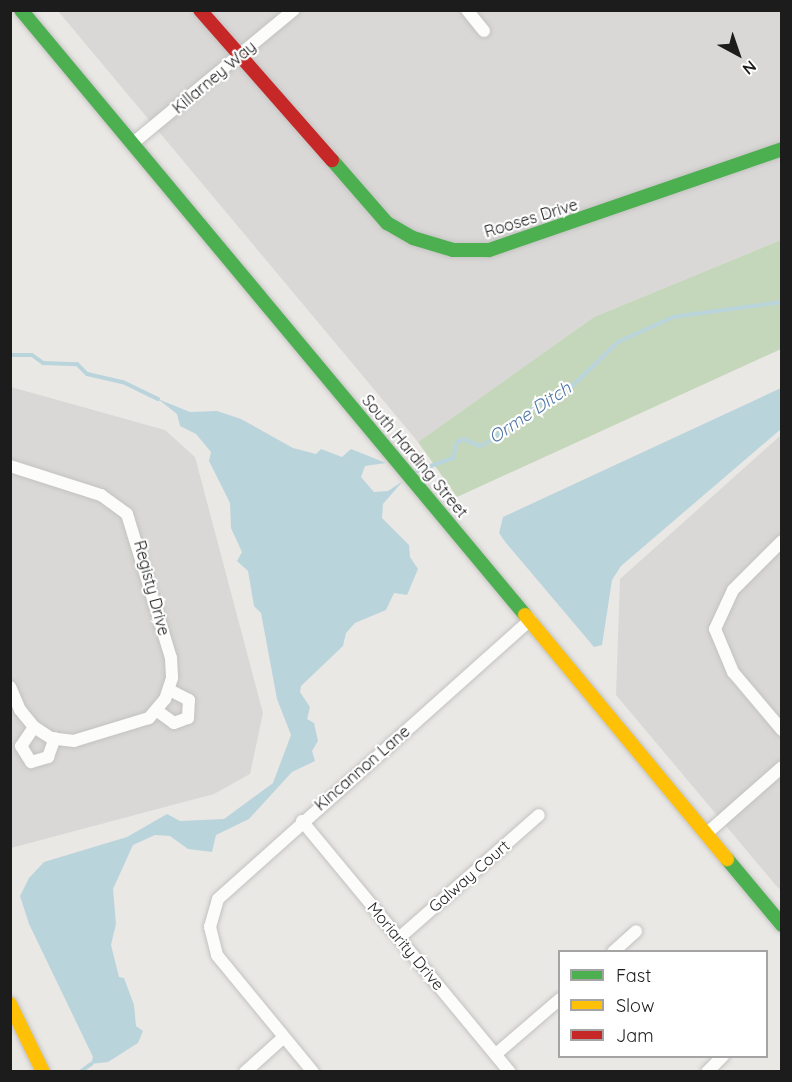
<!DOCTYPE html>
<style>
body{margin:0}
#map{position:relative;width:792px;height:1082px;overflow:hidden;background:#eae8e5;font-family:Quicksand,sans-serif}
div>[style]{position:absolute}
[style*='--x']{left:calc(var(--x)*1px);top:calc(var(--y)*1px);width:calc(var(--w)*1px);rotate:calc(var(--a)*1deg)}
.residential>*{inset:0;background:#d9d8d6}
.forest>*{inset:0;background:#c5d7bb}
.water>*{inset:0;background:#bad4dc}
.stream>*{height:4px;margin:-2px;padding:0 2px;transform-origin:2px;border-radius:2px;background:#bad4dc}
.roads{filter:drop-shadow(0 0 2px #c3c2c1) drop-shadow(0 0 2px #c3c2c1)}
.street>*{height:12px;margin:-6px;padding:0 6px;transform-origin:6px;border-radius:6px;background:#fcfcfb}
.fast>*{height:14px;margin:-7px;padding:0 7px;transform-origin:7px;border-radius:7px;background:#4caf50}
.slow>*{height:14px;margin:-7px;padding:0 7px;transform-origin:7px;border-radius:7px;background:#ffc107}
.jam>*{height:14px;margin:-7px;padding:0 7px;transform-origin:7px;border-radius:7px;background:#c62828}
span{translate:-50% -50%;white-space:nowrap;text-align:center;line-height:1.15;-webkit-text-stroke:4.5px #fff;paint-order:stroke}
.street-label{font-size:16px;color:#1c1c1c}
.water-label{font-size:18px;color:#5077a4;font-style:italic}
.frame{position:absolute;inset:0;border:12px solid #1c1c1c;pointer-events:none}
.legend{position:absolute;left:558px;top:950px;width:210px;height:108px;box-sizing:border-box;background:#fff;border:2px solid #a4a4a4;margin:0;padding:8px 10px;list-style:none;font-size:18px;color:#1c1c1c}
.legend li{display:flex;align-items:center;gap:12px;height:30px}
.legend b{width:30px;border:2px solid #a4a4a4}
.north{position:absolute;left:708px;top:24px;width:60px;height:60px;-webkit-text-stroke:4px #fff;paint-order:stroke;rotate:140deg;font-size:16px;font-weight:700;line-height:24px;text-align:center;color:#1c1c1c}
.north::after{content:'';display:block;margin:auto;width:21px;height:27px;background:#1c1c1c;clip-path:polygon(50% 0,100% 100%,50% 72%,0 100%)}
</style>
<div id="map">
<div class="residential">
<i style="clip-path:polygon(58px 11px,781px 11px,781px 240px,594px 317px,418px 442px)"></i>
<i style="clip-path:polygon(11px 387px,165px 430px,195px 457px,263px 713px,250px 774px,214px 794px,11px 848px)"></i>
<i style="clip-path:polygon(781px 435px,782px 886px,779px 889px,616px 695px,620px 579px)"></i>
</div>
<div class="forest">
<i style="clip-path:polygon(781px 240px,781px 349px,457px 497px,418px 442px,594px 317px)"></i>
</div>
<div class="water">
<i style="clip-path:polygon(781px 388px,781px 429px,621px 566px,612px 580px,602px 645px,594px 647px,506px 543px,499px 533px,503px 517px)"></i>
<i style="clip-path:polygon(158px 399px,190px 412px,217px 411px,241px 419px,293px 448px,316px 454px,321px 449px,342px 457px,351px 449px,386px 463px,365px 466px,361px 477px,374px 492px,388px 491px,403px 481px,383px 504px,382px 518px,409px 545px,410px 557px,418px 569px,407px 595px,394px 593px,386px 610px,355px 623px,346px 633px,343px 646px,301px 686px,300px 692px,310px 707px,307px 719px,314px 723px,318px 741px,312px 751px,315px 761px,292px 772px,249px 819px,216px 835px,212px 852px,188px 849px,170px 836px,155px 835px,133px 845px,113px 889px,116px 924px,111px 945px,119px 977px,124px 978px,134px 1005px,136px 1026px,143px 1031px,138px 1043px,108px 1062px,91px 1064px,93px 1057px,29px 924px,20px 896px,29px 878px,44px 862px,127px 837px,167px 814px,180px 821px,224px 819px,273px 783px,291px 735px,277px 699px,261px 613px,254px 606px,248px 571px,237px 561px,242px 552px,231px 528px,230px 503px,209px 461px,211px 452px,196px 434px,180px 426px,177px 414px)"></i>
</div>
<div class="stream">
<i style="--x:10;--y:355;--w:22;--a:0"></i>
<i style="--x:32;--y:355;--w:14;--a:36"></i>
<i style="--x:43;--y:363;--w:34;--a:2"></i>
<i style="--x:77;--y:364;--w:14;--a:45"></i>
<i style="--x:87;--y:374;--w:37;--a:13"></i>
<i style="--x:123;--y:382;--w:39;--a:26"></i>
<i style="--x:412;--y:462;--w:17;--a:24"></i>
<i style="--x:417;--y:471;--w:38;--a:-20"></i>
<i style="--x:453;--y:458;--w:16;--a:-76"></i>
<i style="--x:457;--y:442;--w:8;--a:-23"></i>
<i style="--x:464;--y:439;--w:17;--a:25"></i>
<i style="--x:479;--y:446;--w:6;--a:-18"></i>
<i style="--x:485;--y:444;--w:62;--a:-36.5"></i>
<i style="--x:535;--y:407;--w:32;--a:-24"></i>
<i style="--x:564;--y:394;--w:75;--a:-43.9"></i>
<i style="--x:618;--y:342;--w:60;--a:-24.4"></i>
<i style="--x:673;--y:317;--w:110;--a:-7.8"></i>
<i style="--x:80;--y:1072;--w:14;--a:-36"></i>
</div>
<div class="roads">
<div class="street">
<i style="--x:467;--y:10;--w:27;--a:51"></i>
<i style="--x:133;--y:143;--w:209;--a:-39.6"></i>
<i style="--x:10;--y:466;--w:96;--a:17.7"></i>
<i style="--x:101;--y:495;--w:32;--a:36"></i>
<i style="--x:127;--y:514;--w:151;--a:73"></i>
<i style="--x:171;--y:658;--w:20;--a:87"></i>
<i style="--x:172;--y:678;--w:22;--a:108"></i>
<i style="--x:165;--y:699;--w:25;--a:130"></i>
<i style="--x:149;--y:718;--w:78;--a:163"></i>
<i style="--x:74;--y:741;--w:23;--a:-173"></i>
<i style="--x:51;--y:738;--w:20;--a:-147"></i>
<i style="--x:34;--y:727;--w:22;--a:-129"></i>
<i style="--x:20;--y:710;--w:25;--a:-113"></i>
<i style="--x:782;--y:541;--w:69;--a:135"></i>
<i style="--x:733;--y:590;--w:43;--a:114.8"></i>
<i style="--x:715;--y:629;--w:47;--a:67.3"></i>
<i style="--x:733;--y:672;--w:76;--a:49.8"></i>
<i style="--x:156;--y:710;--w:22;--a:36"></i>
<i style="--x:174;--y:723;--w:15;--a:-20"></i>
<i style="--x:188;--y:718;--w:18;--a:-87"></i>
<i style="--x:189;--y:700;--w:22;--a:-153"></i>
<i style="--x:34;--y:727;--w:23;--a:124"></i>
<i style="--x:21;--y:746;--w:19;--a:58"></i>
<i style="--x:31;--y:762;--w:18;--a:-16"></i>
<i style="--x:48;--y:757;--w:20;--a:-70"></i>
<i style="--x:302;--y:821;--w:326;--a:50.4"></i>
<i style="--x:706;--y:834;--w:101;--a:-41.4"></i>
<i style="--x:399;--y:938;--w:186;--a:-41.3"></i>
<i style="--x:613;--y:952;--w:31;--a:-42"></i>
<i style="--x:496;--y:1054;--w:84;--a:-40.7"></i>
<i style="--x:245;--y:1072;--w:52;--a:-41.9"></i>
<i style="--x:313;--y:1072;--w:151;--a:-129.4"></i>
<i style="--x:217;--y:955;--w:29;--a:-104"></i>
<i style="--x:210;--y:927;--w:29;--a:-74"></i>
<i style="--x:218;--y:899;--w:419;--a:-41.8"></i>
<i style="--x:707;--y:1072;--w:23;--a:-45"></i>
</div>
<div class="fast">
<i style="--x:21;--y:10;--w:787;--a:50.2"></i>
<i style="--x:332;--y:160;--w:84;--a:48.9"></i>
<i style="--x:387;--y:223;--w:30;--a:30"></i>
<i style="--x:413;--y:238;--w:42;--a:16.7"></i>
<i style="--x:453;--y:250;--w:36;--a:0"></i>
<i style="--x:489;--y:250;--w:310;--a:-19"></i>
<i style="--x:727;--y:859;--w:86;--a:50.2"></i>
</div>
<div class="slow">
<i style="--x:525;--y:615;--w:317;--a:50.4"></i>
<i style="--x:10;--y:1004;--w:76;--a:64.1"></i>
</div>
<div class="jam">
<i style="--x:200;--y:10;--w:200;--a:48.7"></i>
</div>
</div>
<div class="street-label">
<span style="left:214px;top:77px;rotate:-40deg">Killarney Way</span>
<span style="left:531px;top:218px;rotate:-17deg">Rooses Drive</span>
<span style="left:415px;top:456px;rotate:50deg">South Harding Street</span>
<span style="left:152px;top:588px;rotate:75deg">Registy Drive</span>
<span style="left:362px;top:768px;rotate:-41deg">Kincannon Lane</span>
<span style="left:469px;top:876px;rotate:-41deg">Galway Court</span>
<span style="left:406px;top:946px;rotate:50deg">Moriarity Drive</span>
</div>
<div class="water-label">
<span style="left:530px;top:413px;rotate:-34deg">Orme Ditch</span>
</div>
<div class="frame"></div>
<ul class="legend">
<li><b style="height:8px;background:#4caf50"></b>Fast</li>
<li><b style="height:8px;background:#ffc107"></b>Slow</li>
<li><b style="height:8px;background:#c62828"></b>Jam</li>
</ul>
<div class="north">N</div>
</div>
